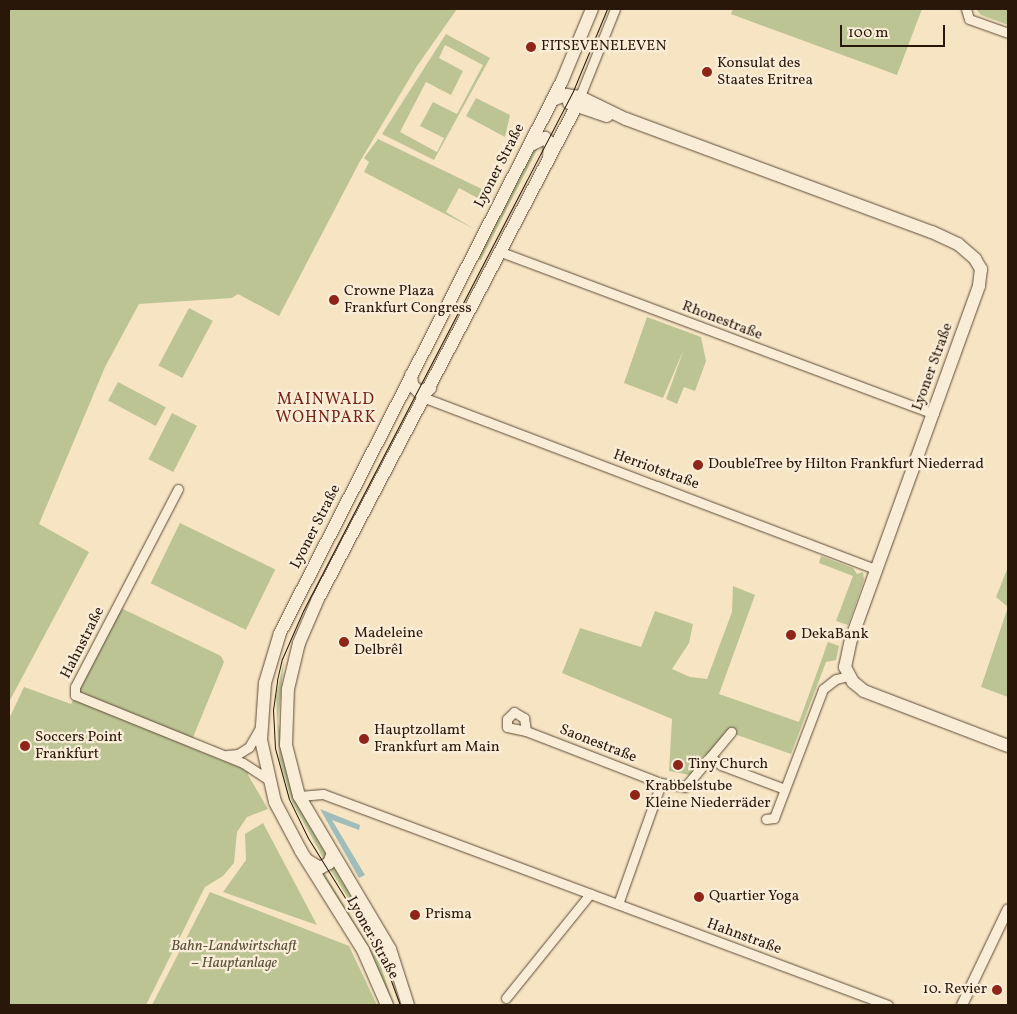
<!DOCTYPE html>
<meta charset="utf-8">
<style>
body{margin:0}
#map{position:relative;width:1017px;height:1014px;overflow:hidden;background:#f7e4c3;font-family:Vollkorn,serif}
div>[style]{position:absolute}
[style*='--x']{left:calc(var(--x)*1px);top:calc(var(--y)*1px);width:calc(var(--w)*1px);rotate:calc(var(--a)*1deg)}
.green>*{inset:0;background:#bcc494;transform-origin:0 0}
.water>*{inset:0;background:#9fbdba}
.roads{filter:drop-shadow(0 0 1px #5c4b38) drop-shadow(0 0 1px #5c4b38)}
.minor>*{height:9px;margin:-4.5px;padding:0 4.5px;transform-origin:4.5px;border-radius:4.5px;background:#faedd8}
.tertiary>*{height:10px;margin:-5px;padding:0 5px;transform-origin:5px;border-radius:5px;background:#faedd8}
.secondary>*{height:12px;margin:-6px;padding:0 6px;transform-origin:6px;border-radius:6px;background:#faedd8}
.tram>*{height:1px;margin:-0.5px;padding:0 0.5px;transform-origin:0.5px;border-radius:0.5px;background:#29180a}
.dots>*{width:14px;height:14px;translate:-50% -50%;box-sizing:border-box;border:2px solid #faedd8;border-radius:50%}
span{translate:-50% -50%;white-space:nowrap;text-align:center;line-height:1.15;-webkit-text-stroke:4.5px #faedd8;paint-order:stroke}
.poi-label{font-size:15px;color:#29180a}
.left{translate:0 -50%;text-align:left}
.right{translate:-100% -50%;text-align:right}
.street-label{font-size:15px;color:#29180a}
.park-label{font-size:15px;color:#5c543a;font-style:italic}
.neighbourhood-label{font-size:16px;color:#7a1f14;letter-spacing:1px}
.frame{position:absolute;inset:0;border:10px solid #29180a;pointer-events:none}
.scale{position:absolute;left:840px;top:25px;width:105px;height:22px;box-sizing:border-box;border:2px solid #29180a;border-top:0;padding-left:6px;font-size:15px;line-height:18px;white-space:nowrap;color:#29180a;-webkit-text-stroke:4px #faedd8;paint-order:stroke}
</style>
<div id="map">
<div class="green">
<i style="clip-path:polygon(9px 9px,457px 9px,417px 66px,359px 163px,279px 316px,238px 294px,232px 298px,139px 304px,105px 367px,39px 524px,89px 552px,9px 702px)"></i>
<i style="clip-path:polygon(733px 9px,922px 9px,897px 75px,731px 14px)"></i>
<i style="clip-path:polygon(976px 9px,1008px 9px,1008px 25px,981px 15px)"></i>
<i style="clip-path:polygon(evenodd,446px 34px,490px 58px,434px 160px,382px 134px,446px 34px,445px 45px,483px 65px,457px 114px,433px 102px,420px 126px,444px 138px,437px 152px,400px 132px,426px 82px,451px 95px,463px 71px,439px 58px,445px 45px)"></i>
<i style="clip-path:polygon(476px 98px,510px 115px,505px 137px,466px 116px)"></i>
<i style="clip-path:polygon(378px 139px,486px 191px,481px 200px,459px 188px,446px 212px,474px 229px,364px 172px,369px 162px,364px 158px)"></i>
<i style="left:542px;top:140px;width:135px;height:7px;rotate:117deg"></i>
<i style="left:189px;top:308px;width:27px;height:65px;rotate:28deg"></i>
<i style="clip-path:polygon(647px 317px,701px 337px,706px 361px,695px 391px,684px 387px,677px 404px,666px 399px,684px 349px,663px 398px,624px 383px)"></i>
<i style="left:118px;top:382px;width:54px;height:21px;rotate:28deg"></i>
<i style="left:172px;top:413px;width:28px;height:52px;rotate:27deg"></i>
<i style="left:180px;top:523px;width:106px;height:67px;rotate:26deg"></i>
<i style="clip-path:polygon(821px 556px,853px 568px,857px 574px,863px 572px,864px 580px,848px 625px,836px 621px,853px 576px,819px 563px)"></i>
<i style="clip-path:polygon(1008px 567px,1008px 697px,981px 687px,1008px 607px,996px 597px)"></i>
<i style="clip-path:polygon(733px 586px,755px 595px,719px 694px,799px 722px,828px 642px,839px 646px,836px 660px,826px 662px,791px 754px,726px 731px,695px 776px,669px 771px,672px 719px,562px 673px,580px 628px,641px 647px,655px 611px,693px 624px,689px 643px,672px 669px,690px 677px,707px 679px,732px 612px)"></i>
<i style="clip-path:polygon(121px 608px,221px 656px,224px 662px,189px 747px,249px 771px,248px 775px,268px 809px,247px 817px,237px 832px,234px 863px,223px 876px,205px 887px,146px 1005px,9px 1005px,9px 719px,24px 687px,71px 704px)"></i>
<i style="clip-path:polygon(284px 660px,278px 723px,300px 807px,326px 854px,325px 861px,292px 802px,279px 759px,276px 696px)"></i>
<i style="clip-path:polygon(263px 823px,317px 925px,223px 892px,246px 860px,245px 834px)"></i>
<i style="clip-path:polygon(333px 864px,381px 939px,399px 993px,379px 948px,330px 869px)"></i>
<i style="clip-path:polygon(318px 870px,323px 871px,380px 964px,394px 1005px,391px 1005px)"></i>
<i style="clip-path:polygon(210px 892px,349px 946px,377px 1005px,152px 1005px)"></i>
</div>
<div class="water">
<i style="clip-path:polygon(320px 809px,360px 825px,359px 830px,332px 820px,365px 875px,359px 878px)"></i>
</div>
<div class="roads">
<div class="minor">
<i style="--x:966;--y:9;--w:10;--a:73"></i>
<i style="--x:969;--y:19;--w:41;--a:19.7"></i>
<i style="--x:578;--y:101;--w:99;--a:-68.1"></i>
<i style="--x:501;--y:252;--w:462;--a:20.5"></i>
<i style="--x:425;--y:398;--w:482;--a:20.8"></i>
<i style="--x:178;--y:489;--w:223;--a:117.5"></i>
<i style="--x:75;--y:687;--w:8;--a:90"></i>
<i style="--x:75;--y:695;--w:181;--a:22"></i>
<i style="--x:243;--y:763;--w:31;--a:33"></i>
<i style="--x:514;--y:712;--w:12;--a:31"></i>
<i style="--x:524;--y:718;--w:13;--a:81"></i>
<i style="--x:526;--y:731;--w:19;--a:-168"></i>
<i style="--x:507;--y:727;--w:8;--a:-90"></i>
<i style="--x:507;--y:719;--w:10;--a:-45"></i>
<i style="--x:526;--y:731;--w:145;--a:21.1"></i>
<i style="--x:227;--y:755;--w:11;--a:-5"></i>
<i style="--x:238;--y:754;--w:13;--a:-32"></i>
<i style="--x:249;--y:747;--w:20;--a:-60"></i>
<i style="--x:710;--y:757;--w:14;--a:36"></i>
<i style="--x:721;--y:765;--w:68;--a:20.6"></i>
<i style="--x:299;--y:796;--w:24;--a:-5"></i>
<i style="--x:323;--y:794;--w:603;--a:20.48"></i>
<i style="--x:766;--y:819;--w:8;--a:-7"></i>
<i style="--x:774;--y:818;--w:138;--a:-69.2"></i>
<i style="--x:823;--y:689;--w:16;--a:-38"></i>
<i style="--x:836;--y:679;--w:12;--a:-14"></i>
<i style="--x:618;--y:904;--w:128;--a:-70.4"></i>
<i style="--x:661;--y:783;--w:24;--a:9"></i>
<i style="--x:685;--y:787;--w:72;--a:-50.1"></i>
<i style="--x:506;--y:998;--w:134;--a:-51.1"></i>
</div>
<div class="tertiary">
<i style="--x:962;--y:1005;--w:106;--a:-64.4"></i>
</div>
<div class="secondary">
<i style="--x:552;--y:100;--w:15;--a:-20"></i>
<i style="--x:566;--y:95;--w:14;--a:8"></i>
<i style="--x:580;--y:97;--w:51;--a:25.6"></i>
<i style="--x:626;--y:119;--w:326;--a:20.3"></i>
<i style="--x:932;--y:232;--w:29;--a:25"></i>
<i style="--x:958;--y:244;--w:23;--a:41"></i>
<i style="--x:975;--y:259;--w:12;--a:59"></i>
<i style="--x:981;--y:269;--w:17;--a:97"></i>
<i style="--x:979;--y:286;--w:375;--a:109.9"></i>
<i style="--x:851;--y:639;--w:29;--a:102"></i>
<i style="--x:845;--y:667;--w:17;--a:62"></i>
<i style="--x:853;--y:682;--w:14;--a:39"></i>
<i style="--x:864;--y:691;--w:154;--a:20.9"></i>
<i style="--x:569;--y:103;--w:40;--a:18.9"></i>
<i style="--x:529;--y:146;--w:18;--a:-27"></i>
<i style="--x:545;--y:138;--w:7;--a:45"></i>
<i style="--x:550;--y:143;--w:13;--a:94"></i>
<i style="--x:411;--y:375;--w:10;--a:84"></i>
<i style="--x:412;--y:385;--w:10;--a:45"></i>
<i style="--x:419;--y:392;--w:12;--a:-20"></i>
<i style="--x:307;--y:860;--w:15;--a:32"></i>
<i style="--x:320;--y:868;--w:10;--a:-29"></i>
<i style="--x:329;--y:863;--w:9;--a:-69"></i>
<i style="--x:387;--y:1005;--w:60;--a:-113.6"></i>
<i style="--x:363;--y:950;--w:117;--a:-122.1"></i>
<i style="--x:301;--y:851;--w:55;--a:-118"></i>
<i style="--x:275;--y:802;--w:64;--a:-102.7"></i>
<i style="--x:261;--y:740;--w:57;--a:-86"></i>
<i style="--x:265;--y:683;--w:52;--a:-73.3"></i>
<i style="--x:280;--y:633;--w:620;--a:-62.94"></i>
<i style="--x:562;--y:81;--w:78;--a:-67.4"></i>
<i style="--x:408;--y:1005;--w:59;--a:-107.8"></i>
<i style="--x:390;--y:949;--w:178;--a:-120.7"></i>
<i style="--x:299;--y:796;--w:53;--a:-104.3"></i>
<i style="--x:286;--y:745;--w:56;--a:-88"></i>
<i style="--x:288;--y:689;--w:47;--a:-76.6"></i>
<i style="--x:299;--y:643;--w:48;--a:-66.6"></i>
<i style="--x:318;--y:599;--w:556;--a:-62.33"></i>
</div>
</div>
<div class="tram">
<i style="--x:400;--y:1005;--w:49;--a:-110.3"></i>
<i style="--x:383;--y:959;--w:142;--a:-121.8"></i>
<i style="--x:308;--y:838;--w:43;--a:-116"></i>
<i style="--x:289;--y:799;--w:53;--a:-105.4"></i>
<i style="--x:275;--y:748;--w:38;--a:-93"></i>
<i style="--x:273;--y:710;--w:30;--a:-82"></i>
<i style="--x:277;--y:680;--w:22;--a:-77"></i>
<i style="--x:282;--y:659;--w:52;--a:-66.4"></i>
<i style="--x:303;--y:611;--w:586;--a:-62.56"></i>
<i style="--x:573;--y:91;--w:89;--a:-67.5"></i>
</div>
<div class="dots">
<i style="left:531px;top:47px;background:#8f2418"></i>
<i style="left:707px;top:72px;background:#8f2418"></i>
<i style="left:334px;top:300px;background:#8f2418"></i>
<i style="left:698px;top:465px;background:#8f2418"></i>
<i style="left:791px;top:635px;background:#8f2418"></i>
<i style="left:344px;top:642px;background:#8f2418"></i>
<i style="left:364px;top:739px;background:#8f2418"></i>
<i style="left:25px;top:746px;background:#8f2418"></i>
<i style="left:678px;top:765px;background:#8f2418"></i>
<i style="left:635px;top:795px;background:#8f2418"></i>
<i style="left:699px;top:897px;background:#8f2418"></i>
<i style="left:415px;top:915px;background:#8f2418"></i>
<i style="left:997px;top:990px;background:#8f2418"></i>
</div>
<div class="poi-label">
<span class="left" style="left:541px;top:47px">FITSEVENELEVEN</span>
<span class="left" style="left:717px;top:72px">Konsulat des<br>Staates Eritrea</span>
<span class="left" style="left:344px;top:300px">Crowne Plaza<br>Frankfurt Congress</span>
<span class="left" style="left:708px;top:465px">DoubleTree by Hilton Frankfurt Niederrad</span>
<span class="left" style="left:354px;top:642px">Madeleine<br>Delbrêl</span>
<span class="left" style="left:801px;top:635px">DekaBank</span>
<span class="left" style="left:374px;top:739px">Hauptzollamt<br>Frankfurt am Main</span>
<span class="left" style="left:35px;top:746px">Soccers Point<br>Frankfurt</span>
<span class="left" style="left:688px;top:765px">Tiny Church</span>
<span class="left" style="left:645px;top:795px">Krabbelstube<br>Kleine Niederräder</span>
<span class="left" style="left:709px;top:897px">Quartier Yoga</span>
<span class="left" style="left:425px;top:915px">Prisma</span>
<span class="right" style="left:987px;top:990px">10. Revier</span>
</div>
<div class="street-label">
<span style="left:500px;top:166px;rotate:-63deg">Lyoner Straße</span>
<span style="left:722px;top:321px;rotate:21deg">Rhonestraße</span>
<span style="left:933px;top:367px;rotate:-70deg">Lyoner Straße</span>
<span style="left:656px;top:470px;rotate:20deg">Herriotstraße</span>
<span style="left:316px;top:527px;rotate:-63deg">Lyoner Straße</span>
<span style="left:83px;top:643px;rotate:-63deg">Hahnstraße</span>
<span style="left:598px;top:744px;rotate:21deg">Saonestraße</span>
<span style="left:744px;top:937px;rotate:20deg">Hahnstraße</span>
<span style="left:372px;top:938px;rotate:61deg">Lyoner Straße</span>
</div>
<div class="park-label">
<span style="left:234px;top:955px">Bahn-Landwirtschaft<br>– Hauptanlage</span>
</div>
<div class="neighbourhood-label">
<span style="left:326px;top:409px">MAINWALD<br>WOHNPARK</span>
</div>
<div class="frame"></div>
<div class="scale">100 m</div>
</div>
